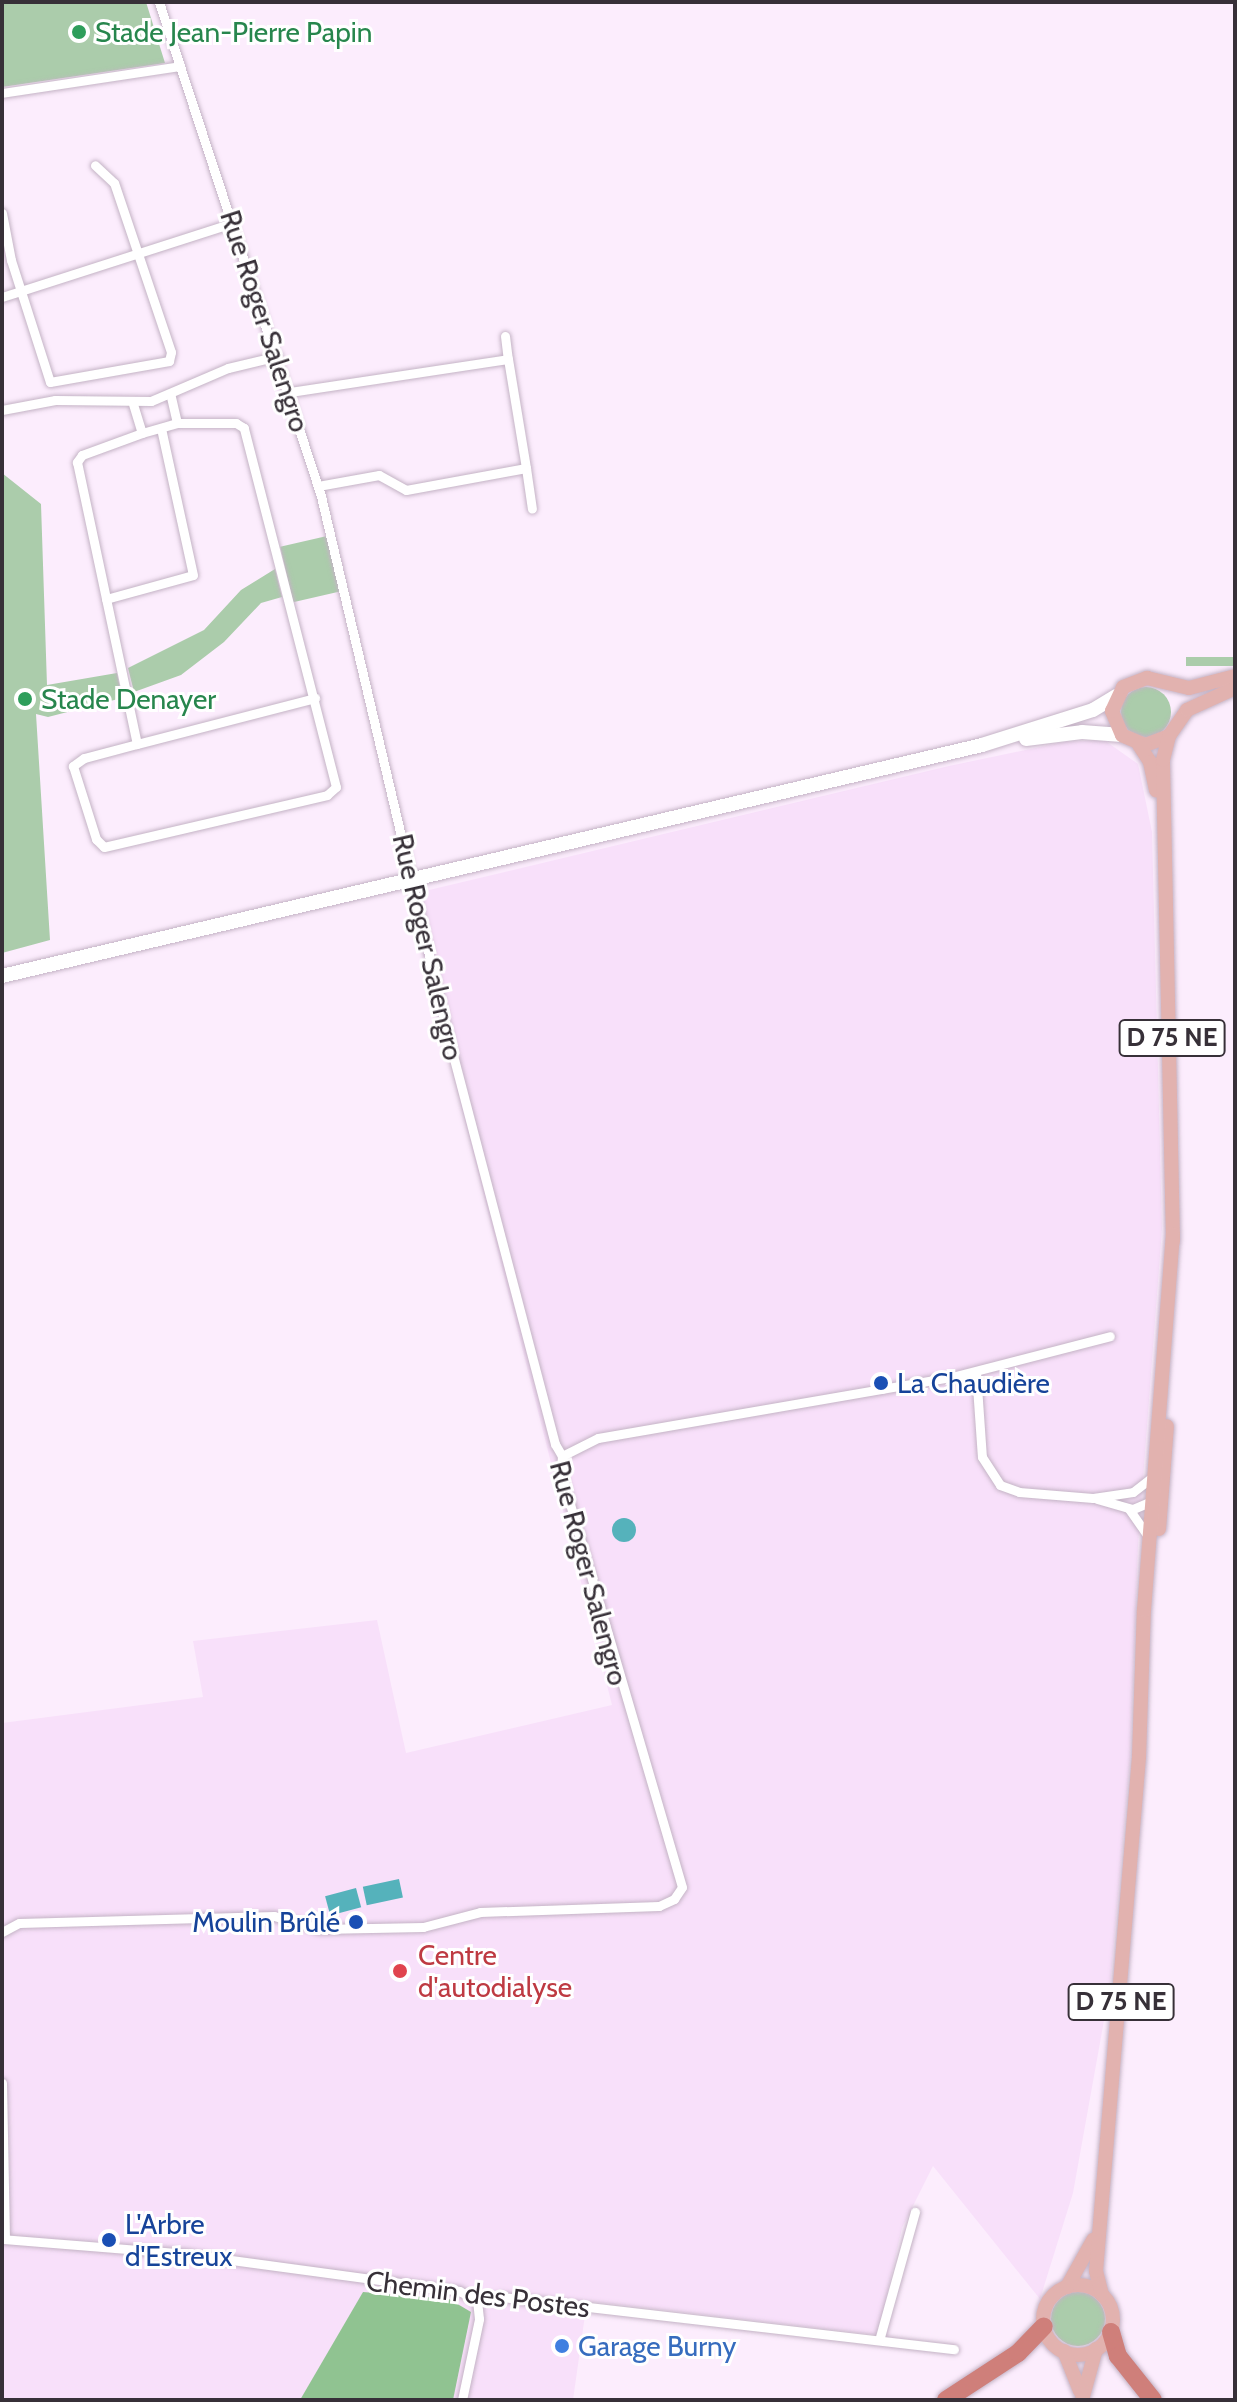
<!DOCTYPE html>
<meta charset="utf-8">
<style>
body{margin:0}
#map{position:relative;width:1237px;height:2402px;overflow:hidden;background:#fcedfd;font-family:Cabin,sans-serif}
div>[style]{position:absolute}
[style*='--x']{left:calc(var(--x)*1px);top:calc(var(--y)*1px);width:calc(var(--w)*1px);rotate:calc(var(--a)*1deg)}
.built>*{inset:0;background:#f8e0fa}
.green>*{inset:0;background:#abccab;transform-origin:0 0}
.round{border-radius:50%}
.forest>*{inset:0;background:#90c391}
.water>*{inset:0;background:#55b2bb;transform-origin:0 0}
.roads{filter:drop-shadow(0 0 2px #c4b3c5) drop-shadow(0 0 2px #c4b3c5)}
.street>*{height:9px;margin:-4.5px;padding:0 4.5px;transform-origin:4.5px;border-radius:4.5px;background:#fff}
.secondary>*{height:14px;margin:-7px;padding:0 7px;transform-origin:7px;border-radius:7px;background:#fff}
.primary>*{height:14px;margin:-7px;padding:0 7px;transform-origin:7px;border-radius:7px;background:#e2b2af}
.primary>.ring{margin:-7px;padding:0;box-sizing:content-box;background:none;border:14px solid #e2b2af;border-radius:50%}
.highway>*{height:18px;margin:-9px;padding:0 9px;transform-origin:9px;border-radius:9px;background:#cf7f7a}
.dots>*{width:22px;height:22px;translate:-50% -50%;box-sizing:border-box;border:4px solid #fff;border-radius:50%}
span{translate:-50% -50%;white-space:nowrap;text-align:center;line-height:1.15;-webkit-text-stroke:6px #fff;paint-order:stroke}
.shield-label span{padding:2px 6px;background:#fff;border:2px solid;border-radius:6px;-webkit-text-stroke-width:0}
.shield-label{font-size:26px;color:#373038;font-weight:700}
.leisure-label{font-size:28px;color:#27864d}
.left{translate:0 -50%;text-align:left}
.street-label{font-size:28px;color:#373038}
.transit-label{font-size:28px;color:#164399}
.right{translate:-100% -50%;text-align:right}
.health-label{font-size:28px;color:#be3a42}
.shop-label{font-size:28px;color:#366cbe}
.frame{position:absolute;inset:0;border:4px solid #373038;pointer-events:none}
</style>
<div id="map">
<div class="built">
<i style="clip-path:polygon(1104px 740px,1138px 764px,1152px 832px,1162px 1229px,1138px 1545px,1130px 1759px,1110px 1987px,1073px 2193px,1040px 2299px,933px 2166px,902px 2228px,878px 2335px,587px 2301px,573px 2400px,2px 2400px,2px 1723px,203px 1697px,193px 1641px,377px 1620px,406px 1753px,612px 1705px,408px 895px,949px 766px,1064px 742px)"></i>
</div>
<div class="green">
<i style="clip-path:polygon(2px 2px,146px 2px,165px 63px,2px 87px)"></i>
<i style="clip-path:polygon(2px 473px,41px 504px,47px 685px,117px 673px,122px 698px,48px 717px,36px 714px,50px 940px,2px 953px)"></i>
<i style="left:327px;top:536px;width:57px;height:48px;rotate:77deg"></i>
<i style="clip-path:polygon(275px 569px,282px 597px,261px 603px,224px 642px,181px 675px,134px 692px,128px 668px,204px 630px,241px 590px)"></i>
<i style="left:1235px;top:657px;width:9px;height:49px;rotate:90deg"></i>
<i class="round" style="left:1121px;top:687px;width:50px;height:50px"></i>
<i class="round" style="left:1051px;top:2292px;width:54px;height:54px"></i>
</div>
<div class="forest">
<i style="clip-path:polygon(363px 2292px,449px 2299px,471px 2312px,453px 2400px,300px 2400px)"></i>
</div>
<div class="water">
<i class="round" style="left:612px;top:1518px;width:24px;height:24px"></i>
<i style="left:399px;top:1879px;width:19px;height:37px;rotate:78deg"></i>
<i style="left:356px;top:1888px;width:20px;height:32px;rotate:75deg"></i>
</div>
<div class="roads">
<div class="street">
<i style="--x:2;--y:93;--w:180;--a:-8.6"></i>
<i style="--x:2;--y:213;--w:48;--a:79.2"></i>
<i style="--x:11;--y:260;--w:128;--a:72.3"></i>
<i style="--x:50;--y:382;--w:121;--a:-10"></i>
<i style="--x:169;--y:361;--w:9;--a:-77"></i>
<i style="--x:171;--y:352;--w:178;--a:-108.6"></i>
<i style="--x:114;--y:183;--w:26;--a:-137"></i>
<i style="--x:2;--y:297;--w:242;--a:-17.8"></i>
<i style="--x:505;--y:336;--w:23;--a:83"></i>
<i style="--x:290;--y:392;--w:220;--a:-8.6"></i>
<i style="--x:508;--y:359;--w:110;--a:80.6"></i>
<i style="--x:526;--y:468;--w:122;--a:169.6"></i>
<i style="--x:406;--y:490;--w:31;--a:-151"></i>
<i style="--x:379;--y:475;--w:62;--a:169.8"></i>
<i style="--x:133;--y:404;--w:30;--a:73"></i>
<i style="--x:142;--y:433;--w:36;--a:-16"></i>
<i style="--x:177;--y:423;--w:28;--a:-103"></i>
<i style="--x:2;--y:410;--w:54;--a:-10.7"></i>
<i style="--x:55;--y:400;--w:96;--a:0.6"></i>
<i style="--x:151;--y:401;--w:84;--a:-23.2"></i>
<i style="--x:228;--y:368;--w:51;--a:-13.5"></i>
<i style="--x:142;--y:433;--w:64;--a:159.9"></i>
<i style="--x:82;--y:455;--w:9;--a:126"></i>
<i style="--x:77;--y:462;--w:288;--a:78"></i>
<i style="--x:137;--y:744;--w:55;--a:165.2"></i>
<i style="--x:84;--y:758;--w:14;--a:144"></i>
<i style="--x:73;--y:766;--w:77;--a:72.5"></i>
<i style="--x:96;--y:839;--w:11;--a:45"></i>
<i style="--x:104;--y:847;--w:229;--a:-13.1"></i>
<i style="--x:327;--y:795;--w:12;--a:-42"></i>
<i style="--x:336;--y:787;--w:371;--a:-104.4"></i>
<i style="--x:244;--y:428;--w:9;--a:-148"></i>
<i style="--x:236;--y:423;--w:59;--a:180"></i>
<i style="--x:526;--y:468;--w:41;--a:81.7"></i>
<i style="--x:106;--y:599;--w:90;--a:-15.4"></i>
<i style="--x:193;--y:575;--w:150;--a:-102.3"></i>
<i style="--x:137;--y:744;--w:184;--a:-14.5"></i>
<i style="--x:976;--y:1372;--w:85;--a:86"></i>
<i style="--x:982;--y:1457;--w:33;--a:57"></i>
<i style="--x:1000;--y:1485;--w:20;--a:20"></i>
<i style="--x:1019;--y:1492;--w:74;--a:4.6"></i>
<i style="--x:1093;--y:1498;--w:40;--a:-8.5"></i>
<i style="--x:1133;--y:1492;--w:24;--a:-38"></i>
<i style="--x:562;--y:1456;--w:40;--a:-26.6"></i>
<i style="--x:598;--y:1438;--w:359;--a:-9.8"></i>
<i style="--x:952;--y:1377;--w:163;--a:-14.5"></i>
<i style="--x:1097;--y:1499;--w:37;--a:16"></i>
<i style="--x:1133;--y:1509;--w:23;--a:-23"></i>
<i style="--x:1129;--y:1509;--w:32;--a:55"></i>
<i style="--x:2;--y:1932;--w:19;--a:-28"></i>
<i style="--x:19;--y:1923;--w:255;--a:-1.6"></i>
<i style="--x:274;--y:1916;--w:48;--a:15.8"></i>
<i style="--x:320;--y:1929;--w:103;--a:-1.1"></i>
<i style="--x:423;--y:1927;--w:59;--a:-14.7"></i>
<i style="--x:480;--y:1912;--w:179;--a:-1.9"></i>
<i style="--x:659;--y:1906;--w:17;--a:-25"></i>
<i style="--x:674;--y:1899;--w:14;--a:-56"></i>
<i style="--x:682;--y:1887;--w:430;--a:-106.3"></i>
<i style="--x:561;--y:1474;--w:18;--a:-87"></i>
<i style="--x:562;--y:1456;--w:14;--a:-120"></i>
<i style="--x:555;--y:1444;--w:414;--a:-104.7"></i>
<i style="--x:450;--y:1044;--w:563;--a:-103.25"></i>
<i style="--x:321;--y:496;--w:520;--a:-108.16"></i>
<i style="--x:2;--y:2083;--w:156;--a:88.9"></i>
<i style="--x:2;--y:2239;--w:186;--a:4.6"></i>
<i style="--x:187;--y:2254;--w:275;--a:7.7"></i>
<i style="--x:459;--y:2291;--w:20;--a:27"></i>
<i style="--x:477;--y:2300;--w:25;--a:-7"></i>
<i style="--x:502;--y:2297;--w:455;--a:6.6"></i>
<i style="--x:880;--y:2337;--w:130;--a:-74.4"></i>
<i style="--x:462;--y:2400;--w:83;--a:-78.1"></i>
<i style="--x:479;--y:2319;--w:19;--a:-96"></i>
</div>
<div class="secondary">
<i style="--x:1026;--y:739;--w:56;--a:-7.1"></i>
<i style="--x:1082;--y:732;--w:40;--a:4.3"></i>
<i style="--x:2;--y:976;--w:1007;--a:-13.26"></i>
<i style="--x:982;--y:745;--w:116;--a:-17.5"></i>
<i style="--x:1093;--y:710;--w:27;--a:-31"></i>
</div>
<div class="primary">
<i style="--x:1169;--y:736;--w:26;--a:159"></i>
<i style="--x:1145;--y:745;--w:25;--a:-157"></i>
<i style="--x:1122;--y:735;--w:26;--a:-113"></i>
<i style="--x:1112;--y:711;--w:26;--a:-65"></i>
<i style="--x:1123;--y:687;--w:26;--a:-21"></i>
<i style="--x:1147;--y:678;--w:43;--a:13.4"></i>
<i style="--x:1189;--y:688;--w:48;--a:-14.6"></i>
<i style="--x:1139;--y:745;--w:20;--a:57"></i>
<i style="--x:1150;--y:762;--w:29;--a:78"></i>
<i style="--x:1173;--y:1241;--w:481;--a:-91.2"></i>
<i style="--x:1163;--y:760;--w:25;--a:-76"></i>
<i style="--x:1169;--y:736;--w:32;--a:-55"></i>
<i style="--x:1187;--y:710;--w:53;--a:-24.6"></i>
<i style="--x:1159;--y:1529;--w:103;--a:-85.6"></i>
<i class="ring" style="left:1043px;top:2285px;width:56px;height:56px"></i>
<i style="--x:1067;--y:2287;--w:54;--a:-61"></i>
<i style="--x:1102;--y:2295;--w:25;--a:-104"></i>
<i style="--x:1096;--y:2271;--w:516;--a:-85.22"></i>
<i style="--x:1139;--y:1757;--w:147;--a:-88.1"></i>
<i style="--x:1144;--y:1610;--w:377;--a:-85.6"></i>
<i style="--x:1064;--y:2351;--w:43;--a:68.2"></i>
<i style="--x:1082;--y:2400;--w:53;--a:-74.6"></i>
</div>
<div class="highway">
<i style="--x:1111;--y:2332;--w:25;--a:74"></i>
<i style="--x:1118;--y:2356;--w:56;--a:51.5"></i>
<i style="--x:946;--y:2400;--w:86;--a:-33.1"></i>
<i style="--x:1018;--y:2353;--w:37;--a:-46"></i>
</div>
</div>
<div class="dots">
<i style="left:79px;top:32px;background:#2e9e5b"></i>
<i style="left:25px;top:699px;background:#2e9e5b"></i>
<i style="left:881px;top:1383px;background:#1a4fb4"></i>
<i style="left:356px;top:1922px;background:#1a4fb4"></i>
<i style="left:400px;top:1971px;background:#e0444e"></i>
<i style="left:109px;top:2240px;background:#1a4fb4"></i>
<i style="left:562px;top:2346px;background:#3f7fe0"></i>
</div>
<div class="shield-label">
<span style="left:1172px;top:1038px">D 75 NE</span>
<span style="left:1121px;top:2002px">D 75 NE</span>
</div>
<div class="leisure-label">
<span class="left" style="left:95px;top:32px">Stade Jean-Pierre Papin</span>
<span class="left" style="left:41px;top:699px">Stade Denayer</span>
</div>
<div class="street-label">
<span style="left:265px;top:321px;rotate:72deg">Rue Roger Salengro</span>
<span style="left:428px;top:947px;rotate:77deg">Rue Roger Salengro</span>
<span style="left:589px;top:1573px;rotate:75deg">Rue Roger Salengro</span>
<span style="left:478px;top:2294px;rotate:7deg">Chemin des Postes</span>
</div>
<div class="transit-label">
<span class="left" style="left:897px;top:1383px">La Chaudière</span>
<span class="right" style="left:340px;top:1922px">Moulin Brûlé</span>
<span class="left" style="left:125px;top:2240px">L'Arbre<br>d'Estreux</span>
</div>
<div class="health-label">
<span class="left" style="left:418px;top:1971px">Centre<br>d'autodialyse</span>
</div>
<div class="shop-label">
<span class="left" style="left:578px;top:2346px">Garage Burny</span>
</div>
<div class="frame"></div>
</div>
